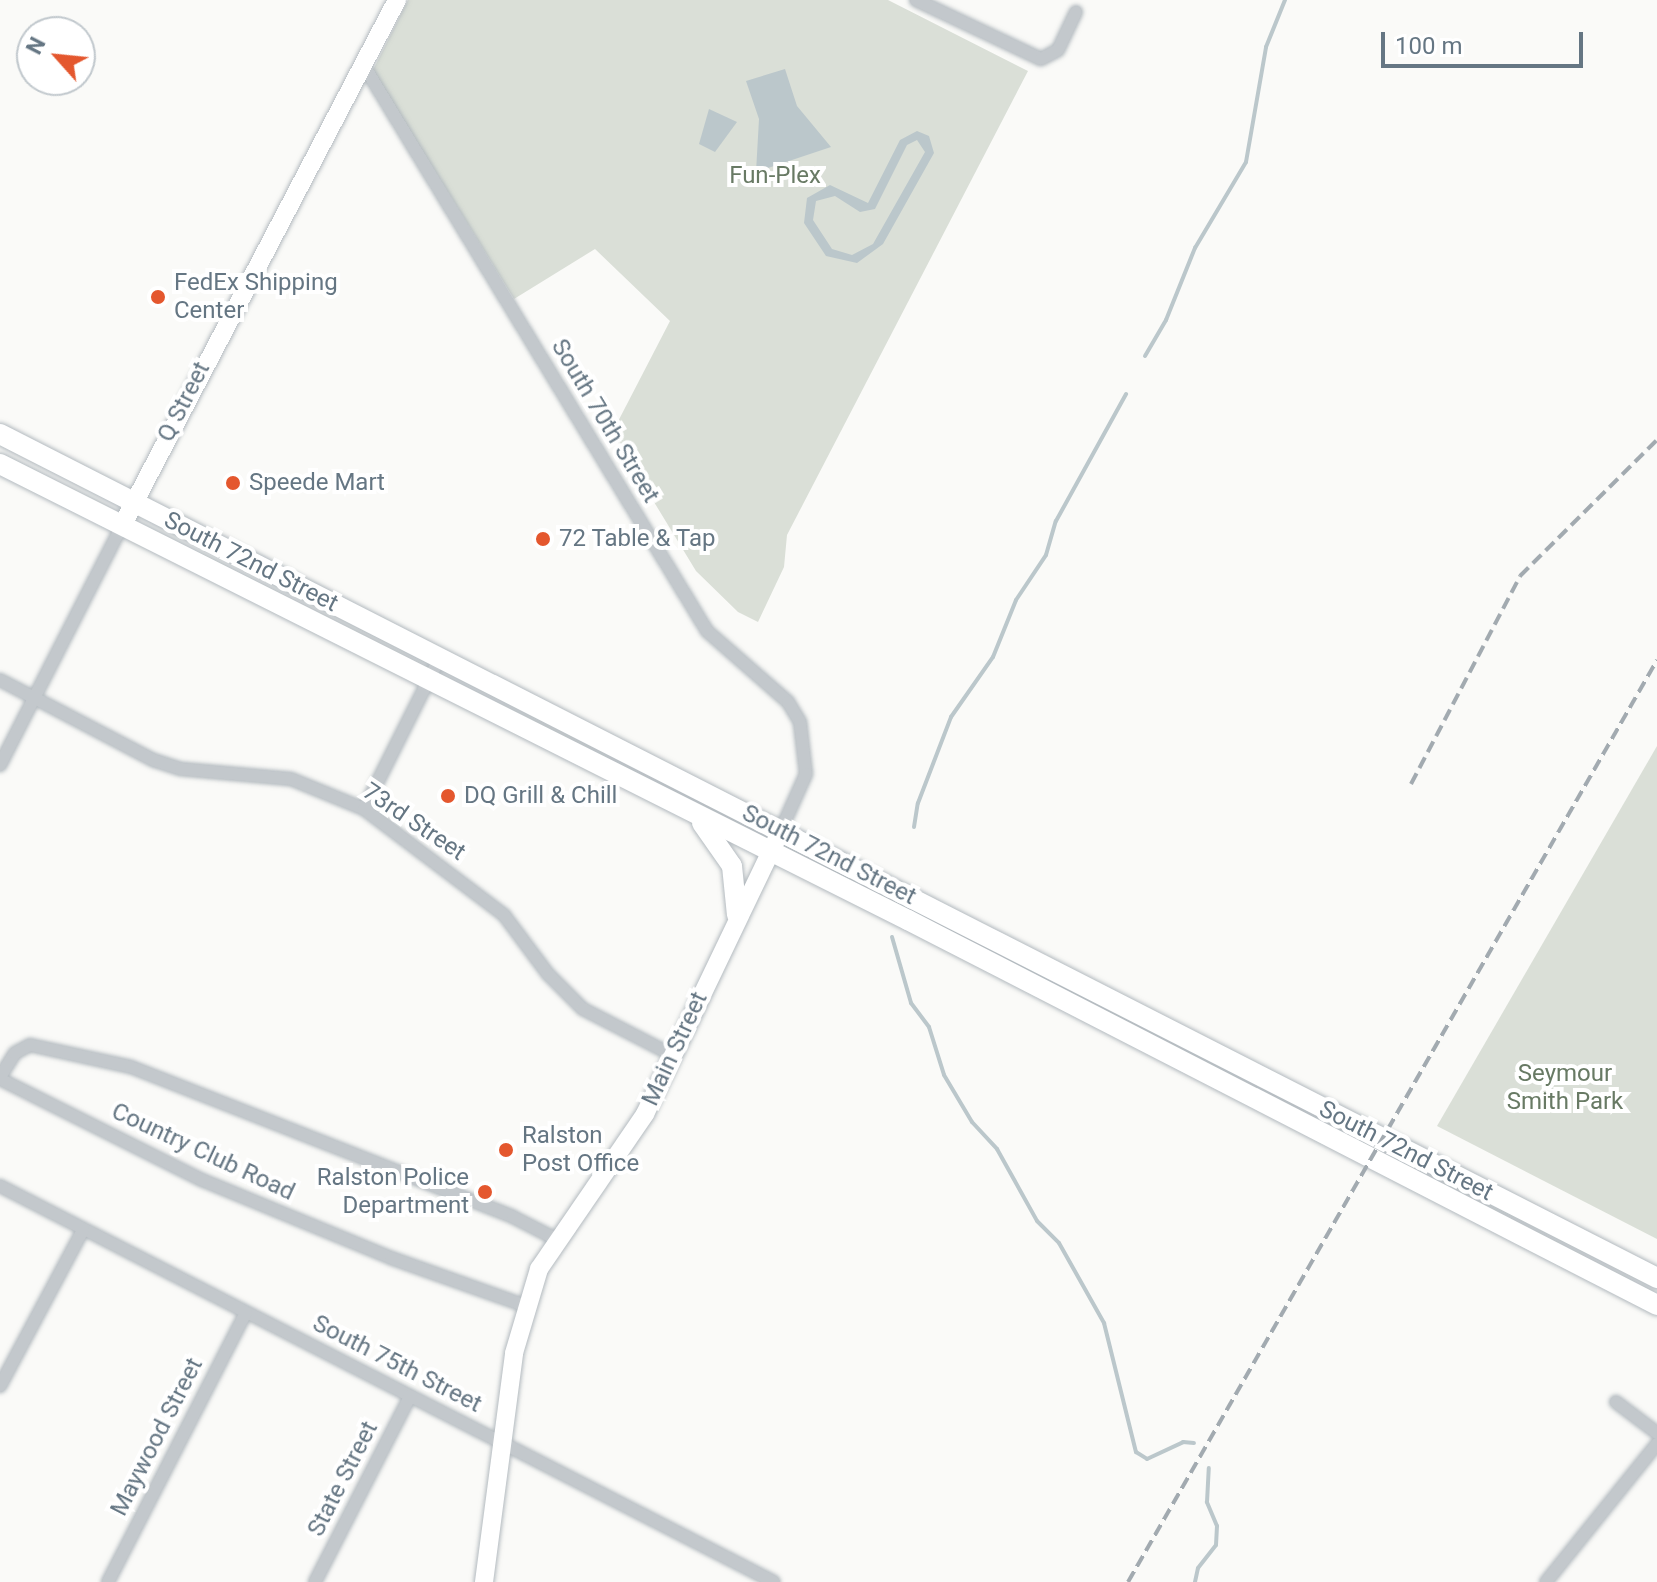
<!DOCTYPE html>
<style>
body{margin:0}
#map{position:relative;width:1657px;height:1582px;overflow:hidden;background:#fafaf8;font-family:Roboto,sans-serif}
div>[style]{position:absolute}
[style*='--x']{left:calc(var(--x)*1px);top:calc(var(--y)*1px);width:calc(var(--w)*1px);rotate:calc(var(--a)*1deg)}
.green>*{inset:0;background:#dadfd7}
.water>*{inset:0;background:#bbc7cb}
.stream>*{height:4px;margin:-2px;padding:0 2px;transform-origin:2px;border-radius:2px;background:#bbc7cb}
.roads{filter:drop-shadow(0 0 2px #b3babf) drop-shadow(0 0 2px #b3babf)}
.minor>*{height:12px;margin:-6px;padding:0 6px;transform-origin:6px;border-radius:6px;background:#c3c8cc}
.secondary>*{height:18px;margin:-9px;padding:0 9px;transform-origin:9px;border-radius:9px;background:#fff}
.primary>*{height:20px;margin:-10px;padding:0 10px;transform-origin:10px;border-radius:10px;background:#fff}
.rail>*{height:4px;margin-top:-2px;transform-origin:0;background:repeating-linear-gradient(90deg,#a2aab0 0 12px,transparent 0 18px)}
.dots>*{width:22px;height:22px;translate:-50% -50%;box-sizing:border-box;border:4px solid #fff;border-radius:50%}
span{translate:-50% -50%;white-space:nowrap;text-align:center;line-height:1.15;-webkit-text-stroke:8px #fff;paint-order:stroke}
.park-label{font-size:24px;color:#687a64}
.poi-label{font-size:24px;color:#657683}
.left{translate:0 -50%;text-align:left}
.right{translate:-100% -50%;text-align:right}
.street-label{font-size:24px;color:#657683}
.north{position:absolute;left:16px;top:16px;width:80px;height:80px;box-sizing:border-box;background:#fff;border:2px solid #c1c8cd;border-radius:50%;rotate:297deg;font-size:22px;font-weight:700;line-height:32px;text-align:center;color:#657683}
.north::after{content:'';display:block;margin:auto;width:28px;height:36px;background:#e4572e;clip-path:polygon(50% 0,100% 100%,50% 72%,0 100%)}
.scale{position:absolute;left:1381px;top:32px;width:202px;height:36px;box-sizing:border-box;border:4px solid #657683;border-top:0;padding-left:10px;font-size:24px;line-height:28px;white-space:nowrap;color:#657683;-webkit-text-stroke:6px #fff;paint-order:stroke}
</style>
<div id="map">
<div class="green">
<i style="clip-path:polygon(408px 0,888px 0,1028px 71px,787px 535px,784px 567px,758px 622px,738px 612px,696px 571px,612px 433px,670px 321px,595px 249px,514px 299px,373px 70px)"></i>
<i style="clip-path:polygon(1657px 746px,1657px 1239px,1437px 1126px)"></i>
</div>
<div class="water">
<i style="clip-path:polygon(785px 69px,797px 106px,831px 147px,756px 172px,759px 119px,746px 81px)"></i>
<i style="clip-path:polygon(709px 109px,737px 122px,715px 152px,699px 144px)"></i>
<i style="clip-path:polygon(evenodd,917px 131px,929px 136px,934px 153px,883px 244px,857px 263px,826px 256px,804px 223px,807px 198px,830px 185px,868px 203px,900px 140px,917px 131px,917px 140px,925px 152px,873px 244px,852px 255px,832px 249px,813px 220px,816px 201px,835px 196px,860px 212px,875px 209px,907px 145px,917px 140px)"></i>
</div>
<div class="stream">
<i style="--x:1145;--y:356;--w:42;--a:-59.7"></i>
<i style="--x:1166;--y:320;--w:78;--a:-68.1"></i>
<i style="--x:1195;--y:248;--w:100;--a:-59.3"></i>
<i style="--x:1246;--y:162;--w:117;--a:-80.1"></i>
<i style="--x:1266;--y:47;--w:51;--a:-68"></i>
<i style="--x:914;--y:827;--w:24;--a:-81"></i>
<i style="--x:918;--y:803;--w:92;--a:-69"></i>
<i style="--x:951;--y:717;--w:73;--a:-55"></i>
<i style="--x:993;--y:657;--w:61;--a:-68"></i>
<i style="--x:1016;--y:600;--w:54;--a:-56.3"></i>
<i style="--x:1046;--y:555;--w:35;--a:-74"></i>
<i style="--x:1056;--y:521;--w:145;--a:-61.1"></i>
<i style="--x:892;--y:937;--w:69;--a:73.9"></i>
<i style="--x:911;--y:1003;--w:30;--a:53"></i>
<i style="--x:929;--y:1027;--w:50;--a:72.6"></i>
<i style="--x:944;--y:1075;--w:55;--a:59.2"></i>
<i style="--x:972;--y:1122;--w:37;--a:47"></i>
<i style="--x:997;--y:1149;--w:82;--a:60.9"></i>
<i style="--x:1037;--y:1221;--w:31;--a:45"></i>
<i style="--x:1059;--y:1243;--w:92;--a:60.6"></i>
<i style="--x:1104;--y:1323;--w:133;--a:76.1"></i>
<i style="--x:1136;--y:1452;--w:13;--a:32"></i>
<i style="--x:1147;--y:1459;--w:40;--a:-25"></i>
<i style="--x:1183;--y:1442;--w:11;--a:5"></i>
<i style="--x:1195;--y:1582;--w:14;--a:-78"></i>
<i style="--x:1198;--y:1568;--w:29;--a:-52"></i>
<i style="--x:1216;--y:1545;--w:19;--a:-87"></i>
<i style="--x:1217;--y:1526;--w:26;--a:-113"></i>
<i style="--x:1207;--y:1502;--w:34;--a:-87"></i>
</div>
<div class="roads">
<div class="minor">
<i style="--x:916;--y:0;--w:138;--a:25.3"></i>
<i style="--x:1041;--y:59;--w:19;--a:-28"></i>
<i style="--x:1058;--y:50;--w:42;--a:-64.7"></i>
<i style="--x:363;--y:64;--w:663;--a:58.75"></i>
<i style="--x:707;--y:631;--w:108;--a:41.2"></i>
<i style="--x:788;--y:702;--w:23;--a:59"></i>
<i style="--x:800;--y:722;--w:52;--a:83.4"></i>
<i style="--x:806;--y:774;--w:61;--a:114.1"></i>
<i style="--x:0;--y:680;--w:173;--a:27.6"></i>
<i style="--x:153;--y:760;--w:29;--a:18"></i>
<i style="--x:181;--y:769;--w:110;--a:5.2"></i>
<i style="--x:291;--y:779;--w:79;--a:22.3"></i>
<i style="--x:364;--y:809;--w:176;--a:37.1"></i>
<i style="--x:504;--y:915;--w:74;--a:53.3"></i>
<i style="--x:548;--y:974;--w:49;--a:45"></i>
<i style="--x:583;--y:1009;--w:102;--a:27.3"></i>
<i style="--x:0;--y:765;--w:268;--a:-63"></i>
<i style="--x:364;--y:809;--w:170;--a:-63.4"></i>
<i style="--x:0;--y:1077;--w:28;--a:-58"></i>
<i style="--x:15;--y:1053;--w:17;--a:-28"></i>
<i style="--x:30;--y:1045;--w:103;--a:12.3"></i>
<i style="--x:131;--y:1067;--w:410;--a:21.4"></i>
<i style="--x:513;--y:1217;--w:48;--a:27.1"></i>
<i style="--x:0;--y:1079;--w:226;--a:26.6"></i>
<i style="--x:202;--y:1180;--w:204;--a:22.4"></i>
<i style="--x:391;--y:1258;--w:143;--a:19.6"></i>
<i style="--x:0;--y:1186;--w:869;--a:27.1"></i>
<i style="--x:0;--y:1386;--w:177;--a:-62"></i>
<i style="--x:1616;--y:1402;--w:51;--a:37.1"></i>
<i style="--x:108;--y:1582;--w:303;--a:-62.9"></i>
<i style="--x:315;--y:1582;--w:209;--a:-62.9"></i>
<i style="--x:1546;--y:1582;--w:177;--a:-51.2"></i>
</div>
<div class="secondary">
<i style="--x:122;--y:526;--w:594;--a:-62.4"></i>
<i style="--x:484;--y:1582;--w:231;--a:-82.5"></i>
<i style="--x:514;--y:1353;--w:88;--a:-73.4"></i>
<i style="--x:539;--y:1269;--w:188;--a:-55.6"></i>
<i style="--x:645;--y:1114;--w:306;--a:-64.4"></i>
</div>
<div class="primary">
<i style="--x:0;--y:434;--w:1860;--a:26.99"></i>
<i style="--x:0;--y:464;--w:1016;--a:26.67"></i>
<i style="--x:908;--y:920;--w:842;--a:27.2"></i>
<i style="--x:702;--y:823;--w:52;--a:55.1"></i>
<i style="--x:732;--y:866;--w:49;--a:84.2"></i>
</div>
</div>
<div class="rail">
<i style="--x:1411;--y:784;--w:235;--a:-62.3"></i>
<i style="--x:1520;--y:576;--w:193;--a:-44.8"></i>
<i style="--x:1128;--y:1582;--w:1063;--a:-60.15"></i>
</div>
<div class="dots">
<i style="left:158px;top:297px;background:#e4572e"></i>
<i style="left:233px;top:483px;background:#e4572e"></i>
<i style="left:543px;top:539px;background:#e4572e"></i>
<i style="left:448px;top:796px;background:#e4572e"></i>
<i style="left:506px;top:1150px;background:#e4572e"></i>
<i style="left:485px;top:1192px;background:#e4572e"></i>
</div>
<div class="park-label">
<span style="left:775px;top:176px">Fun-Plex</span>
<span style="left:1565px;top:1088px">Seymour<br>Smith Park</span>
</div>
<div class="poi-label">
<span class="left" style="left:174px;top:297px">FedEx Shipping<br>Center</span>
<span class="left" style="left:249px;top:483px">Speede Mart</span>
<span class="left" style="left:559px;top:539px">72 Table &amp; Tap</span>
<span class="left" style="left:464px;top:796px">DQ Grill &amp; Chill</span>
<span class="left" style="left:522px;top:1150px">Ralston<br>Post Office</span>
<span class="right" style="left:469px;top:1192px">Ralston Police<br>Department</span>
</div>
<div class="street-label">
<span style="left:184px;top:402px;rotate:-63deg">Q Street</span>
<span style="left:605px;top:421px;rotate:59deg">South 70th Street</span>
<span style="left:251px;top:562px;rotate:27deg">South 72nd Street</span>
<span style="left:414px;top:822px;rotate:34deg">73rd Street</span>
<span style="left:829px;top:855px;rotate:27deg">South 72nd Street</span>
<span style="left:675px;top:1049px;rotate:-65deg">Main Street</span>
<span style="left:1406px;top:1151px;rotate:27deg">South 72nd Street</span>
<span style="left:203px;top:1152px;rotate:25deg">Country Club Road</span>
<span style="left:397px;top:1364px;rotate:27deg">South 75th Street</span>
<span style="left:157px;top:1437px;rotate:-63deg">Maywood Street</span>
<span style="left:343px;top:1479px;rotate:-63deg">State Street</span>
</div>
<div class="north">N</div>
<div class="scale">100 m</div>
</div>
